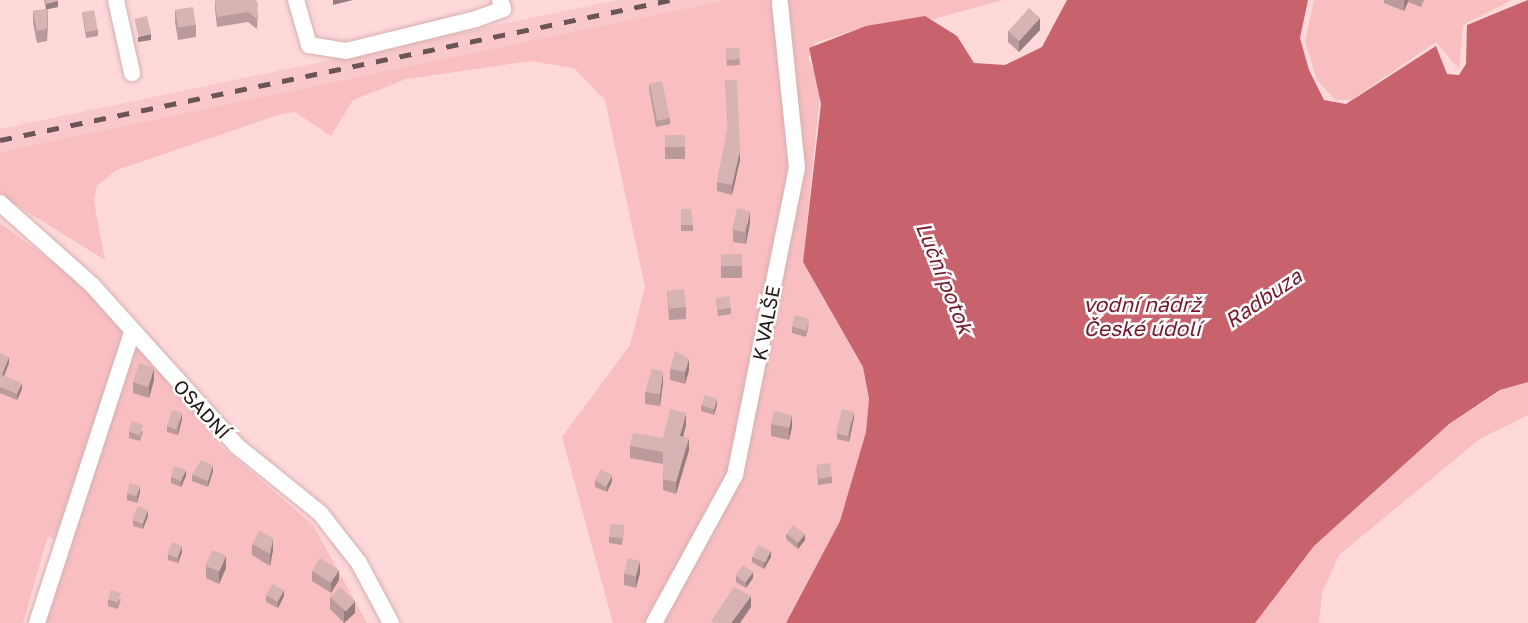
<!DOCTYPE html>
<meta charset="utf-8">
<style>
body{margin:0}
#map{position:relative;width:1528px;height:623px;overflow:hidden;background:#ffd8da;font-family:"Golos Text",sans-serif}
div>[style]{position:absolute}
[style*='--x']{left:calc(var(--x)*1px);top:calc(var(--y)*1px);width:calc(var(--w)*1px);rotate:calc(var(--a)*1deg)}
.built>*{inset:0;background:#f8c8cb}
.green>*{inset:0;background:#f9bec1}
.water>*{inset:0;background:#c8626d}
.roads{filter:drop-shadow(0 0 2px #d5b0b1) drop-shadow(0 0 2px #d5b0b1)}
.minor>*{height:16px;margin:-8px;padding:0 8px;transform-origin:8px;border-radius:8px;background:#fff}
.rail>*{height:4.5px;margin-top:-2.25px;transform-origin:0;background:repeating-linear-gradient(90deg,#6a5456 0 12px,transparent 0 24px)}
.wall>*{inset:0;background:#ba9a9b;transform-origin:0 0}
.shaded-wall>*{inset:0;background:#977d7e}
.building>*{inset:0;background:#d8b3b4;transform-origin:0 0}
span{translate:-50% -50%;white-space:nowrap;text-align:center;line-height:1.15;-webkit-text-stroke:5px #fff;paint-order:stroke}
.street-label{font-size:19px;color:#251718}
.water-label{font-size:21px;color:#77192c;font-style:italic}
</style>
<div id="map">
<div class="built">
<i style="clip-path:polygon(617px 0,725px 0,0 152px,0 129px)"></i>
</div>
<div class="green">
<i style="clip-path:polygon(725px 0,1002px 0,934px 19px,866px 26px,815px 43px,808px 58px,821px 84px,803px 262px,863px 367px,869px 399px,866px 432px,840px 521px,786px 623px,613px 623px,562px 437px,630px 345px,645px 287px,605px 100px,574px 68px,530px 61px,406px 79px,353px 100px,331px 136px,295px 112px,281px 114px,117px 170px,97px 186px,94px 202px,105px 260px,0 195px,0 152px)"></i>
<i style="clip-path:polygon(1314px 0,1512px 0,1463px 25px,1459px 69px,1436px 42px,1351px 100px,1335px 100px,1317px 80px,1305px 42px)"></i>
<i style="clip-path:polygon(0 223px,92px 291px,223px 448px,313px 525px,367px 623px,32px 623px,64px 543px,48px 536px,23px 623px,0 623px)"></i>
<i style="clip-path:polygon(1528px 382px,1528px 415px,1481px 438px,1339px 555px,1322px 593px,1319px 623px,1255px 623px,1314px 546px,1449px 424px,1505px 388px)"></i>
</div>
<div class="water">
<i style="clip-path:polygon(1067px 0,1308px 0,1300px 38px,1309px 70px,1324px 100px,1346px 104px,1436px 46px,1447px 74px,1459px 75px,1466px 64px,1467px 25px,1528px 0,1528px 382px,1500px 390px,1449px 424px,1314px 546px,1255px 623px,786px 623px,840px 521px,866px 432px,869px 399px,863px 367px,803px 262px,821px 104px,809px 48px,866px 26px,925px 16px,957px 36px,974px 63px,1005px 65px,1042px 47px)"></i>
</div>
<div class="roads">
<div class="minor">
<i style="--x:116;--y:0;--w:75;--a:77.6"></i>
<i style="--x:296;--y:0;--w:47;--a:73.9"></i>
<i style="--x:309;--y:45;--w:37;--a:9"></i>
<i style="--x:346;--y:51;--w:134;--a:-13.8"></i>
<i style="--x:476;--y:19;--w:29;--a:-20"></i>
<i style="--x:503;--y:9;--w:9;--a:-108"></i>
<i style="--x:0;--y:203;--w:123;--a:41.7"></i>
<i style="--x:92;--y:285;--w:217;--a:48"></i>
<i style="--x:237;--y:446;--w:107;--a:38.9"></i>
<i style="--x:320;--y:513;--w:63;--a:52"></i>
<i style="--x:359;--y:563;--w:68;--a:61.9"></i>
<i style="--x:37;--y:623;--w:305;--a:-71.9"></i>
<i style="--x:654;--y:623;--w:169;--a:-61.3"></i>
<i style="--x:735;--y:475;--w:116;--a:-78.6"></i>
<i style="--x:758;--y:361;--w:197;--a:-78.6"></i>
<i style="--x:797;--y:168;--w:166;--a:-95.9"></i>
</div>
</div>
<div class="rail">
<i style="--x:0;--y:140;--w:684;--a:-11.8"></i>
</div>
<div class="wall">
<i style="clip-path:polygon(44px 0,58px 0,58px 7px,48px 9px,47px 41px,37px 43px,33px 23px,33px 11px,46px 9px)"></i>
<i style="clip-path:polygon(215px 0,258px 13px,257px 29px,248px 22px,217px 27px,215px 10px)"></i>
<i style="clip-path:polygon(1384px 0,1424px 0,1421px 7px,1408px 2px,1404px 11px,1384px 3px)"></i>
<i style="clip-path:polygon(175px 10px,196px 25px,196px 37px,178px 40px,175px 22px)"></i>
<i style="clip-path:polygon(82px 12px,98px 30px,98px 36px,86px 38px)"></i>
<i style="clip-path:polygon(1040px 30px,1019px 52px,1008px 42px,1008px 31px)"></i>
<i style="left:739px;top:48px;width:17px;height:13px;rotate:87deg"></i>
<i style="clip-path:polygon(725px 80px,740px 160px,732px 195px,717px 191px,717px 182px,728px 129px)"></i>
<i style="clip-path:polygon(649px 83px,670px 118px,670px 124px,656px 127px,649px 89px)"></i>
<i style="left:665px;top:135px;width:20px;height:24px"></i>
<i style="clip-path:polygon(681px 209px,693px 225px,693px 231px,681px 231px)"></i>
<i style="clip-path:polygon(750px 222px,746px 244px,733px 242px,733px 230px)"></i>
<i style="left:721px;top:254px;width:21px;height:24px"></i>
<i style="clip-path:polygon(667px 290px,686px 307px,686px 319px,669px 320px)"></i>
<i style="clip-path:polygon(716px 298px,731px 308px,731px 314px,718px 316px)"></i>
<i style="clip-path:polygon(809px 325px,806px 337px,792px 333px,792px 327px)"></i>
<i style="clip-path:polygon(0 353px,9px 363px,4px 376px,22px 389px,17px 400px,0 393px)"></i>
<i style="clip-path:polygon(670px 369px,689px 370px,685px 384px,670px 380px)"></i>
<i style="clip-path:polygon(154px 380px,149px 398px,133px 393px,133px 382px)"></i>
<i style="clip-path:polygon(663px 383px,660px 406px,645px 404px,645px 392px)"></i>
<i style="clip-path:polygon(701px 405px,717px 405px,714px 415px,701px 411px)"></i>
<i style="clip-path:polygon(854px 418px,849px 442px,837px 439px,837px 433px)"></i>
<i style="clip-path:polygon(182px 419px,178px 435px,167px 432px,167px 426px)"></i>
<i style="clip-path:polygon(771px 424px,792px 427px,789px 440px,771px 436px)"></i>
<i style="clip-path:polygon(686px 425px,683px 437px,689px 450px,676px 494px,663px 490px,663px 464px,630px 458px,630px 446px,663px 438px)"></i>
<i style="clip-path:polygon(143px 431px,140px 441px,129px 438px,129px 432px)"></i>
<i style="clip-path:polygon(817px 465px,832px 477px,832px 483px,818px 485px)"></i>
<i style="clip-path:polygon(213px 471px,208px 487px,192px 481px,192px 475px)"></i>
<i style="clip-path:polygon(186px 476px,181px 487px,171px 483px,171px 477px)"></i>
<i style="clip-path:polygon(595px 481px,612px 481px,607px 492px,595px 487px)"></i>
<i style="clip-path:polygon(140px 492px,137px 503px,127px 500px,127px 494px)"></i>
<i style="clip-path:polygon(148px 516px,143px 529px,133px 526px,133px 520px)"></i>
<i style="clip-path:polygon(624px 531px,622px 545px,609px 543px,609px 537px)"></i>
<i style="clip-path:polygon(786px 534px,805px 540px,798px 549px,786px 539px)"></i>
<i style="clip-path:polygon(252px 544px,273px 550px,270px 566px,252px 555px)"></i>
<i style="clip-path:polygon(182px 552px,178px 563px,168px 560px,168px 554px)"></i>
<i style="clip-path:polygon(752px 557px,771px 557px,764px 569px,752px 562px)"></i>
<i style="clip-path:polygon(206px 566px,226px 568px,219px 584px,206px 578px)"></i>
<i style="clip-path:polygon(312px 571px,339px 580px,331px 593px,312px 581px)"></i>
<i style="clip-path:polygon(624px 573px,640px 573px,636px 588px,624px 585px)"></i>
<i style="clip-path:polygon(736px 576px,753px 578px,746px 588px,736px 582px)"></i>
<i style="clip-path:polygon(266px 596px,284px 596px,278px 608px,266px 602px)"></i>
<i style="clip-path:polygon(330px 597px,355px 613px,344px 623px,330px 609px)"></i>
<i style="clip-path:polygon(121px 599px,118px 609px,108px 606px,108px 600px)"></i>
</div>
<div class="shaded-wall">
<i style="clip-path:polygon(333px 0,353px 0,333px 5px)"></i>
<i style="clip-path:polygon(1404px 0,1408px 0,1408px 2px,1404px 11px)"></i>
<i style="clip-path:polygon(58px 1px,58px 7px,48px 9px,47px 41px,46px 4px)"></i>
<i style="clip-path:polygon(1040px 18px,1040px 30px,1019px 52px,1019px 40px)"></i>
<i style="clip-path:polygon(151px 34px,151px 40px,138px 42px,138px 37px)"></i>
<i style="clip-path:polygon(740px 151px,740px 160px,732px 195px,732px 185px)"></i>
<i style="clip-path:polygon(750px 211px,750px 222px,746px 244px,746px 233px)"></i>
<i style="clip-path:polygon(9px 357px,9px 363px,2px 381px,2px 375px)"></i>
<i style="clip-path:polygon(689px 359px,689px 370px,685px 384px,685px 372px)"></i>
<i style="clip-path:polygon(154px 368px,154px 380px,149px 398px,149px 386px)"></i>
<i style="clip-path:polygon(663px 371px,663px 383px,660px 406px,660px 394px)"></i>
<i style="clip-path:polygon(22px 383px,22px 389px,17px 400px,17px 394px)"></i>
<i style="clip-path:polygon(717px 399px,717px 405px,714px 415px,714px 409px)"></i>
<i style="clip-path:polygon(854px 412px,854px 418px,849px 442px,849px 436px)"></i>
<i style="clip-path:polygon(182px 413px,182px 419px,178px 435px,178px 429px)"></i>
<i style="clip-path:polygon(686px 413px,686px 425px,680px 448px,680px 436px)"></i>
<i style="clip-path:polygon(792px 415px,792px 427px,789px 440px,789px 429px)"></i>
<i style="clip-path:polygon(689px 438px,689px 450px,676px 494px,676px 482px)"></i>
<i style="clip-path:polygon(213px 465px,213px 471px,208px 487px,208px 481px)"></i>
<i style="clip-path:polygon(186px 470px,186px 476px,181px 487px,181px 481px)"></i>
<i style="clip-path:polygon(612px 475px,612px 481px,607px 492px,607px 486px)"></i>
<i style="clip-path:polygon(140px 486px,140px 492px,137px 503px,137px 497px)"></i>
<i style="clip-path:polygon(148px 510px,148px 516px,143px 529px,143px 524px)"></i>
<i style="clip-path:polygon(805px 534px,805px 540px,798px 549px,798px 543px)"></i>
<i style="clip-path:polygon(273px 538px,273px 550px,270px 566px,270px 554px)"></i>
<i style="clip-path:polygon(182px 546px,182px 552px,178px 563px,178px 557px)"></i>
<i style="clip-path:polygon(771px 551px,771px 557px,764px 569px,764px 563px)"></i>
<i style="clip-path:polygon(226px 556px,226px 568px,219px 584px,219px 572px)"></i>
<i style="clip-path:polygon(640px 561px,640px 573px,636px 588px,636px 576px)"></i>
<i style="clip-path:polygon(339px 570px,339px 580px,331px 593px,331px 583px)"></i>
<i style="clip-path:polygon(753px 572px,753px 578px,746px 588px,746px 582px)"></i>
<i style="clip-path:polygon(284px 590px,284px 596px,278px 608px,278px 602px)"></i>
<i style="clip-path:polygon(751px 596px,751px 607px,740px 623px,731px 623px)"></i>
<i style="clip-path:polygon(355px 601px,355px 613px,344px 623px,344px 611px)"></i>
</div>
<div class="building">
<i style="clip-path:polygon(45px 0,58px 0,58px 1px,46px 4px)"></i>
<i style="clip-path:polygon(215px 0,255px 0,258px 3px,257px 19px,248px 12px,217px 17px)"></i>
<i style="left:193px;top:7px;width:18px;height:18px;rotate:81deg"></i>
<i style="left:1029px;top:8px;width:15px;height:31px;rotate:42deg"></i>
<i style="clip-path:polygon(48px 9px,47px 29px,37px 31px,33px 11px)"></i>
<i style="left:94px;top:10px;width:20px;height:12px;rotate:79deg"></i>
<i style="left:147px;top:16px;width:18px;height:13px;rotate:77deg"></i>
<i style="left:739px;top:48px;width:11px;height:13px;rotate:85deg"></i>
<i style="clip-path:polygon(725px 80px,737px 80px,740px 151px,732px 185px,717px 182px,728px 126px)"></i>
<i style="left:662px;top:81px;width:38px;height:13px;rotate:78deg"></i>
<i style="left:665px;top:135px;width:20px;height:12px"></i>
<i style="left:737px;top:208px;width:13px;height:22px;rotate:13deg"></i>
<i style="clip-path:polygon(681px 209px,691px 209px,693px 225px,681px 225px)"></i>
<i style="left:721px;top:254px;width:21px;height:12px"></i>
<i style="left:684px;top:289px;width:18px;height:17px;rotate:84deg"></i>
<i style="left:729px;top:296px;width:12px;height:13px;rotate:81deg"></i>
<i style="left:795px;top:315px;width:15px;height:12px;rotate:16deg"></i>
<i style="clip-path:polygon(675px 351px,689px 359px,685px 372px,670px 369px)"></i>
<i style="clip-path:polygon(0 353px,9px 357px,2px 375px,22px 383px,17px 394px,0 387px)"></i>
<i style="left:139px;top:363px;width:16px;height:20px;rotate:18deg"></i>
<i style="clip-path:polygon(652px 369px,663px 371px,660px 394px,645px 392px)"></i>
<i style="left:705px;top:395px;width:13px;height:11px;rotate:18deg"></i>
<i style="clip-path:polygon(670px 409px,686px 413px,680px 436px,689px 438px,676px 482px,663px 479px,663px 452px,630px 446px,633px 433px,663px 438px)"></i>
<i style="left:842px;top:409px;width:12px;height:25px;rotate:14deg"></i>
<i style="left:172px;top:410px;width:10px;height:17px;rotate:17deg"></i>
<i style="left:774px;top:411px;width:18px;height:13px;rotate:13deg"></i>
<i style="left:132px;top:421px;width:12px;height:11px;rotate:20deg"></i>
<i style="clip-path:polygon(201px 460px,213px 465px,208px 481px,192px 475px)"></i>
<i style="left:830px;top:463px;width:14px;height:13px;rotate:82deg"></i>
<i style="clip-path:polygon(174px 466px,186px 470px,181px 481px,171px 477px)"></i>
<i style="left:601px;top:469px;width:13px;height:13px;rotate:29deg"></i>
<i style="left:130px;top:483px;width:10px;height:11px;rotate:17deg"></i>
<i style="left:138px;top:506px;width:11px;height:15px;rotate:22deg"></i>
<i style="left:610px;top:524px;width:14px;height:13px;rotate:4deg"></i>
<i style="left:793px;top:525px;width:15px;height:11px;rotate:37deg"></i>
<i style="clip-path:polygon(259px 531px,273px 538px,270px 554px,252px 544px)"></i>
<i style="left:172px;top:542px;width:11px;height:13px;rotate:22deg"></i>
<i style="left:758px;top:545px;width:14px;height:13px;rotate:25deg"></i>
<i style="left:212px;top:550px;width:15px;height:17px;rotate:23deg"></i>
<i style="left:320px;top:558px;width:22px;height:15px;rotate:32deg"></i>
<i style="left:628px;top:558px;width:12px;height:16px;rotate:14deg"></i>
<i style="left:743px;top:565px;width:12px;height:13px;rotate:35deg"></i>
<i style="left:272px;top:584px;width:13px;height:13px;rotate:27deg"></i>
<i style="left:340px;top:587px;width:21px;height:14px;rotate:43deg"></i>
<i style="clip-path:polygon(734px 587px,751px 596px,731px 623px,714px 623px,711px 621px)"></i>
<i style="left:111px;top:590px;width:10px;height:10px;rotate:17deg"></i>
</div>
<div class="street-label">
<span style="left:766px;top:323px;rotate:-79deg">K VALŠE</span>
<span style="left:202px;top:409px;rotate:47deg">OSADNÍ</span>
</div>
<div class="water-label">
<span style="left:945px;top:278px;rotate:68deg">Luční potok</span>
<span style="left:1263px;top:298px;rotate:-34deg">Radbuza</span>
<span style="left:1142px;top:316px">vodní nádrž<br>České údolí</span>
</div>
</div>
